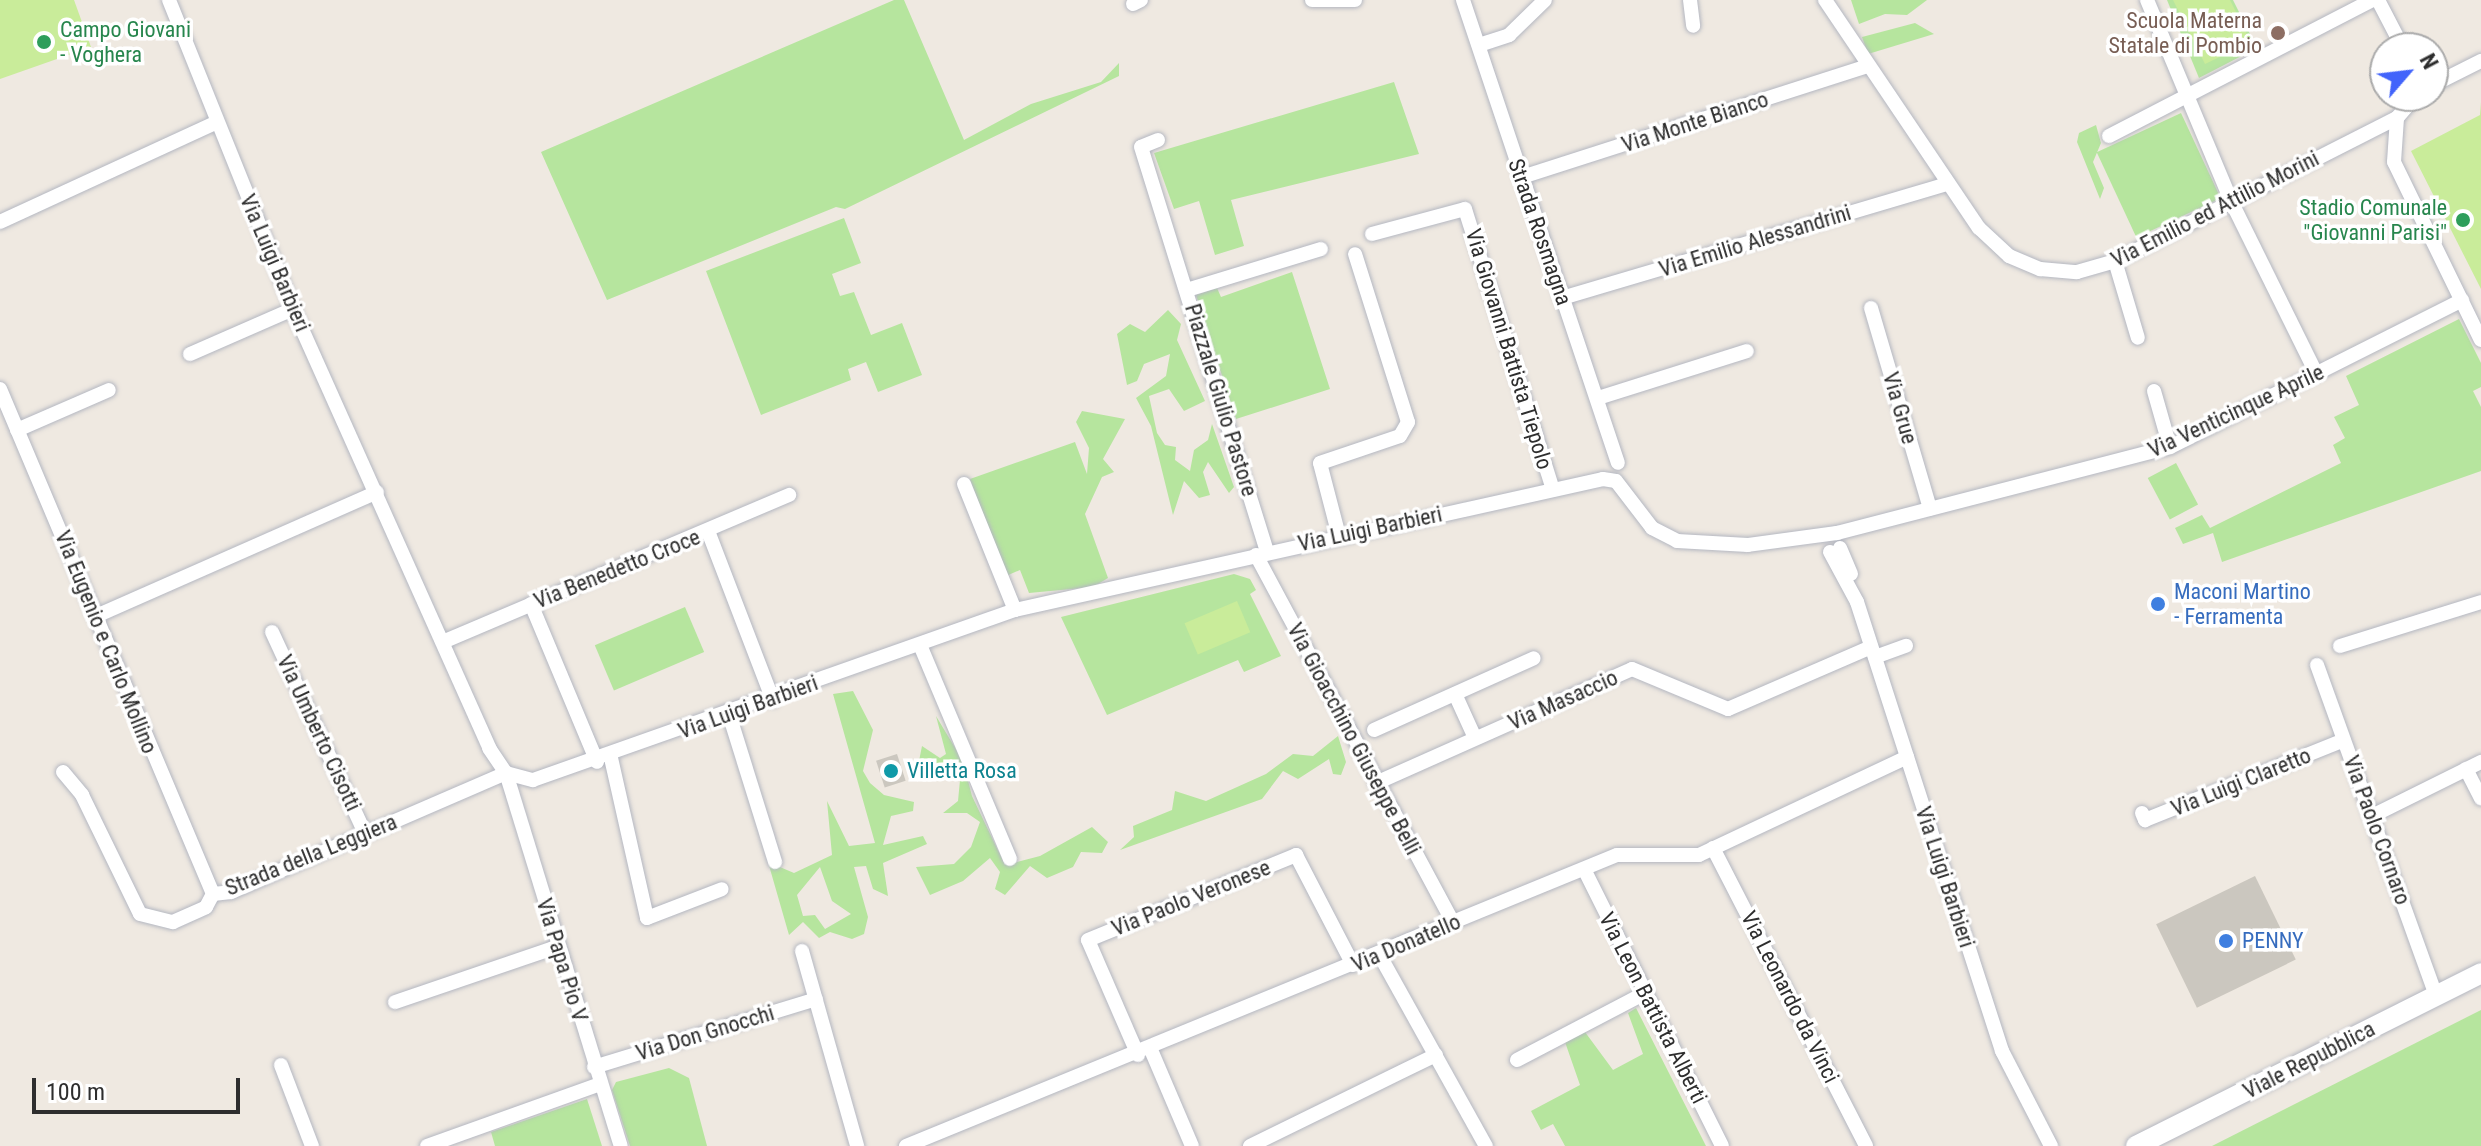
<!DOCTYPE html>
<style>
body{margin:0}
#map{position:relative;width:2481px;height:1146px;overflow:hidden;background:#efe9e1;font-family:"Roboto Condensed",sans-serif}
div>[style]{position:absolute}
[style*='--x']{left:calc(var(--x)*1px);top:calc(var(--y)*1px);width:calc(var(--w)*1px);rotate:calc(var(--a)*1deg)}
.green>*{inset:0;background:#b6e59e;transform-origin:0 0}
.pitch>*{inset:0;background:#c9ec9a;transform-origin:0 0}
.building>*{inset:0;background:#cbc7bf;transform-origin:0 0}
.roads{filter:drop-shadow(0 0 2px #b4b7c1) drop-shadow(0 0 2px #b4b7c1)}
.street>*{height:14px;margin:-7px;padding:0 7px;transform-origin:7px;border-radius:7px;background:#fff}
.secondary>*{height:20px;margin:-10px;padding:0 10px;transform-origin:10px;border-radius:10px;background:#fff}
.dots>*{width:22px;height:22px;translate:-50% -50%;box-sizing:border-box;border:4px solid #fff;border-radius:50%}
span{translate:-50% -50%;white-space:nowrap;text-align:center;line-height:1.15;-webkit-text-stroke:7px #fff;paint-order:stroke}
.education-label{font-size:22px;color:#785e54}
.right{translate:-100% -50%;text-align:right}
.leisure-label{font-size:22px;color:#27864d}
.left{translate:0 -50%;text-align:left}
.street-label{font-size:22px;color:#2e2e2e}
.shop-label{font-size:22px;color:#366cbe}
.culture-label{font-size:22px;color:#0d838f}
.north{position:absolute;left:2369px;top:32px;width:80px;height:80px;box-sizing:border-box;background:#fff;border:2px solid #ababab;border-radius:50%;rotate:62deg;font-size:22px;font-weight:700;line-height:32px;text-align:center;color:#2e2e2e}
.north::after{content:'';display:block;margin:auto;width:28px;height:36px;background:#4264fb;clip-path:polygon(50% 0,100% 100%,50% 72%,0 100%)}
.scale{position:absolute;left:32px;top:1078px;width:208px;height:36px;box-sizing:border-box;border:4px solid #2e2e2e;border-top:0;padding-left:10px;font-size:24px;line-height:28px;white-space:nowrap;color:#2e2e2e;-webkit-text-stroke:6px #fff;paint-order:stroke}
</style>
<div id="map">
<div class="green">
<i style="clip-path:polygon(894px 0,904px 0,964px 140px,1031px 104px,1101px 82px,1119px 63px,1119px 76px,845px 209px,836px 207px,607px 300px,541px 152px)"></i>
<i style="clip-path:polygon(1851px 0,1927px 0,1907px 15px,1885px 14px,1859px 24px)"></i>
<i style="clip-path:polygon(2167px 0,2233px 0,2257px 48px,2199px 78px)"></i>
<i style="clip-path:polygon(1915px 23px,1934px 34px,1868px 54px,1862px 37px)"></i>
<i style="clip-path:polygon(1394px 82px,1419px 154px,1231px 200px,1244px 246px,1215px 255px,1199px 201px,1174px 209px,1154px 153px)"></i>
<i style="left:2181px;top:113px;width:94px;height:93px;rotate:65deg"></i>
<i style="clip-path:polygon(2096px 125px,2101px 143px,2093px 162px,2104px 188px,2100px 199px,2077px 142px,2079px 133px)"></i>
<i style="clip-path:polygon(844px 218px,861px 263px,832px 274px,840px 296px,854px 292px,871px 335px,902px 323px,922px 375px,878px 392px,866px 362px,848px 369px,851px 380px,761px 415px,706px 271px)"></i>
<i style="clip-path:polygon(1292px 272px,1330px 389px,1236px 419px,1196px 295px,1217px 288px,1221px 297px)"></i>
<i style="clip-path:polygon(1168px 310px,1181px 324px,1177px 340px,1205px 401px,1184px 411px,1169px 389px,1149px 396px,1157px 433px,1165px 445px,1176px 447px,1175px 460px,1190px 471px,1194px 450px,1208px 440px,1212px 424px,1234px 487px,1229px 493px,1208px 462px,1203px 472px,1210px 495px,1199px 498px,1184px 481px,1173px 515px,1151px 426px,1136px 398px,1166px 376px,1170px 354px,1144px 364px,1137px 381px,1127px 385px,1117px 334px,1130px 324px,1145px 332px)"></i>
<i style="clip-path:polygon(2459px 319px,2481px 363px,2481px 387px,2473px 391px,2481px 407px,2481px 471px,2222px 562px,2213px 533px,2183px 544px,2175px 528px,2202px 515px,2210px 528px,2341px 463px,2333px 445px,2345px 438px,2334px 417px,2359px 405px,2346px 376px)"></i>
<i style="clip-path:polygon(1082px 411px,1125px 419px,1103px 459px,1114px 472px,1102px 477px,1085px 514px,1108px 578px,1093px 587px,1029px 593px,1020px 570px,1006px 576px,970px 479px,1075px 442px,1087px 474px,1089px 448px,1076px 422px)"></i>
<i style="left:2176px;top:463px;width:47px;height:32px;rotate:62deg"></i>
<i style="clip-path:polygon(1234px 574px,1250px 579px,1256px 590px,1250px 594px,1281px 656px,1244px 672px,1238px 660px,1107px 715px,1061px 617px)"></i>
<i style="left:685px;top:607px;width:49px;height:98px;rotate:67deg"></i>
<i style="clip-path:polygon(evenodd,853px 691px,873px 730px,863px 771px,870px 783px,884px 795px,914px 802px,913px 811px,891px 816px,883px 845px,923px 836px,927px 844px,883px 863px,888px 896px,873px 889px,866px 866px,854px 867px,868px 917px,864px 934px,852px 939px,830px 932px,819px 938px,803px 922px,789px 935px,768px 862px,794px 873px,832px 855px,827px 801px,849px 846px,875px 843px,833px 694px,853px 691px,820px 867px,832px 901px,851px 914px,825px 929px,815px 915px,803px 916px,797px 895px,820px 867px)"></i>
<i style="clip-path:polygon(936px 716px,963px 761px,972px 796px,1005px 865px,1040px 856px,1092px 827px,1108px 842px,1102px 853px,1081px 852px,1073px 867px,1047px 878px,1030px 866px,1005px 895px,995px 889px,1000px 872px,990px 858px,963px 881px,930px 895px,916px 867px,954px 864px,971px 847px,980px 822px,967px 813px,943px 813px,958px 801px,960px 780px,953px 770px,923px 773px,918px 766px,922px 746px,940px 758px,946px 754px)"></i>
<i style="clip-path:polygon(1338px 736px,1346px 762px,1341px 775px,1333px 774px,1329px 759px,1298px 779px,1283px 771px,1262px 799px,1120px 850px,1134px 837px,1133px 826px,1172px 810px,1175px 791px,1206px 801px,1266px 774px,1293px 754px,1313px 756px)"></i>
<i style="clip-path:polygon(1636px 1008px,1706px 1146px,1565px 1146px,1553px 1124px,1541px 1130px,1531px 1111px,1580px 1085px,1565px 1042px,1585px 1032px,1613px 1070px,1643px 1054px,1628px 1013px)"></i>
<i style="clip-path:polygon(2481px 1010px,2481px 1146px,2212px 1146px)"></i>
<i style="clip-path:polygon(669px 1068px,689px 1078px,707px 1146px,630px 1146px,612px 1090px,616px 1082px)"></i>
<i style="clip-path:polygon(587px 1099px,602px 1146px,495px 1146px,491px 1132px)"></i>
</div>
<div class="pitch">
<i style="clip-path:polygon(0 0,74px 0,91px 47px,0 79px)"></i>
<i style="clip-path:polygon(2173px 0,2230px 0,2251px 42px,2205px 64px)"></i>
<i style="clip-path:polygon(2481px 102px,2481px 289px,2411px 151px,2480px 115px)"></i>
<i style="left:1237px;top:601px;width:34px;height:57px;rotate:67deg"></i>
</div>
<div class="building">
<i style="left:897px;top:754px;width:28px;height:22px;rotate:72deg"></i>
<i style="left:2255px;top:876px;width:93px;height:110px;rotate:64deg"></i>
</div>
<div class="roads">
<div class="street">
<i style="--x:169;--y:0;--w:333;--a:68.1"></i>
<i style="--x:293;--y:309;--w:481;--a:65.9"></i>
<i style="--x:489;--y:748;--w:30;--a:56"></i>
<i style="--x:506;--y:773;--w:28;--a:15"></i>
<i style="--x:533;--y:780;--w:511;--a:-19.43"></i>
<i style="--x:1015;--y:610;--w:602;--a:-12.56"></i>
<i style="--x:1603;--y:479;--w:13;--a:9"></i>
<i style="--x:1616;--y:481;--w:59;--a:52.5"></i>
<i style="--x:1652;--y:528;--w:28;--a:27"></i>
<i style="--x:1677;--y:541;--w:71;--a:3.2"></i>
<i style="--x:1748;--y:545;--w:90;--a:-7.7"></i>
<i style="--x:1837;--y:533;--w:344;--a:-14.5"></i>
<i style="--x:2170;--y:447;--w:327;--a:-26.7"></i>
<i style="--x:1312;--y:0;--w:43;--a:0"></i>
<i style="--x:1463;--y:0;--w:488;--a:71.5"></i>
<i style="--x:1690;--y:0;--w:26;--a:83"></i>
<i style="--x:1825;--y:0;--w:275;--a:56"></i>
<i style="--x:1979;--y:228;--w:41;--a:43"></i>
<i style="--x:2009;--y:256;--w:34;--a:23"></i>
<i style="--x:2040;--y:269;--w:37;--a:5"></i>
<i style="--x:2077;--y:272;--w:40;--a:-16"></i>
<i style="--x:2115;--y:261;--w:316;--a:-26.9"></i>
<i style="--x:2147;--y:0;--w:218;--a:67.3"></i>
<i style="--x:2231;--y:201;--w:192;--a:63.7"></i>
<i style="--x:2378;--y:0;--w:54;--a:62.5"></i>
<i style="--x:1133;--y:4;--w:9;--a:-27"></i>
<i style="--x:1479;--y:45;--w:32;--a:-18"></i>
<i style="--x:1509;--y:35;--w:50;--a:-44.2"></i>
<i style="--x:2433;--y:85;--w:54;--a:-26.6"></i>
<i style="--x:2416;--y:96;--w:29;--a:131"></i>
<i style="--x:2397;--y:118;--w:44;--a:93.9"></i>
<i style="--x:2394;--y:162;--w:198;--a:64"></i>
<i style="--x:2109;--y:136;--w:296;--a:-27.3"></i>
<i style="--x:1158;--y:140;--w:18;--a:158"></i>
<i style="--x:1141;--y:147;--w:424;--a:72.7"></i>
<i style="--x:1522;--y:177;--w:363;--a:-17.8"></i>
<i style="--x:0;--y:222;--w:239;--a:-24.7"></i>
<i style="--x:1372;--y:234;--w:96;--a:-15"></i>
<i style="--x:1465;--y:209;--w:294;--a:72.6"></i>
<i style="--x:2115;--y:261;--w:80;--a:73.4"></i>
<i style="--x:1187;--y:290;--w:140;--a:-17"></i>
<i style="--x:1562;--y:298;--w:402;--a:-16.5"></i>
<i style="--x:1871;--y:308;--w:209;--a:73.6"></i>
<i style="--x:190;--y:354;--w:112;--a:-23.6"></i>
<i style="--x:0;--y:389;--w:548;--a:67.13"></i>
<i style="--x:2154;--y:391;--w:58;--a:74.1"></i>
<i style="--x:1598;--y:398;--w:156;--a:-17.5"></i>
<i style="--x:17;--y:430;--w:100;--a:-23.5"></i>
<i style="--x:964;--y:484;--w:136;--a:68"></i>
<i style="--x:708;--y:531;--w:181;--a:69"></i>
<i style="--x:1339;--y:536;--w:75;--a:-104.6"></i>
<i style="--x:1320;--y:463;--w:84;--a:-18.6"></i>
<i style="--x:1400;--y:436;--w:16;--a:-60"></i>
<i style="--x:1408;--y:422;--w:176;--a:-107.5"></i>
<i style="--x:1840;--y:548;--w:28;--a:67"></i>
<i style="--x:1830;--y:552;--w:57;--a:61.6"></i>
<i style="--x:1857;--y:602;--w:472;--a:72.1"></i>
<i style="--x:2002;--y:1051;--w:107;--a:62.7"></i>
<i style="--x:1256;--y:555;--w:417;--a:61.8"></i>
<i style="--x:531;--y:604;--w:171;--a:67.3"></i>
<i style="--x:96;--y:616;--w:307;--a:-23.8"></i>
<i style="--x:272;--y:632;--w:221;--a:65.2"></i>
<i style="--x:445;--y:641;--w:374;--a:-23"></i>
<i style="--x:920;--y:645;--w:232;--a:67.2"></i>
<i style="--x:2340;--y:646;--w:148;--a:-17.3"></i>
<i style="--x:1875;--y:657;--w:33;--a:-20"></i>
<i style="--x:2317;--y:665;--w:352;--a:70.2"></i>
<i style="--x:1455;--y:694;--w:48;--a:65.6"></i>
<i style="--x:729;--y:714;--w:155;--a:72.7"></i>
<i style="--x:1374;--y:730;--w:175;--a:-24.2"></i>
<i style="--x:611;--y:758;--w:164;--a:77.3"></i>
<i style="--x:647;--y:918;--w:80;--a:-21.1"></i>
<i style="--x:2466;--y:769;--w:33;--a:63"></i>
<i style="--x:63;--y:772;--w:30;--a:50"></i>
<i style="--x:82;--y:795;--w:132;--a:64"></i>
<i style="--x:140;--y:914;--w:34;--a:14"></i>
<i style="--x:173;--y:922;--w:36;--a:-24"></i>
<i style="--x:206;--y:907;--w:15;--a:-62"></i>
<i style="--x:506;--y:773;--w:390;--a:72.9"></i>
<i style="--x:1376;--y:783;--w:280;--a:-24"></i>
<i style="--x:1632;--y:669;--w:104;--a:22.6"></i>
<i style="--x:1728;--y:709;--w:156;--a:-23.4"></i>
<i style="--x:2142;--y:813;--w:8;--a:67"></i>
<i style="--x:2145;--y:820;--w:214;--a:-21.9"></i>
<i style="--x:2372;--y:816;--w:122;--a:-26.4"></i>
<i style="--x:1713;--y:848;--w:335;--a:62.8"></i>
<i style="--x:1584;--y:869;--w:309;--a:63.5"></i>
<i style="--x:213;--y:894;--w:18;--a:-6"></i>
<i style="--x:231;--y:892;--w:300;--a:-23.4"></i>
<i style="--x:802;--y:951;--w:203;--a:74.2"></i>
<i style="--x:1379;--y:954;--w:220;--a:60.9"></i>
<i style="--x:395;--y:1002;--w:171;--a:-18.8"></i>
<i style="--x:1151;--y:1050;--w:104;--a:66.9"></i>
<i style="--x:1138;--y:1055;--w:125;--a:-113.5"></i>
<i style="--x:1088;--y:940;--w:225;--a:-22.2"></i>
<i style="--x:1296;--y:855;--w:124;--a:62.6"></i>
<i style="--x:1517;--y:1060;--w:144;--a:-27.6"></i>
<i style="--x:281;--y:1065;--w:87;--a:69.1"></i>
<i style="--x:594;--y:1067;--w:232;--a:-17"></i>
<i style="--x:427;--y:1146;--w:184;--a:-19.7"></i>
<i style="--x:906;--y:1146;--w:768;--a:-22.26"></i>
<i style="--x:1617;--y:855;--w:82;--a:0"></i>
<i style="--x:1699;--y:855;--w:230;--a:-25.2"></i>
<i style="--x:1250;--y:1146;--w:207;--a:-26.1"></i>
</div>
<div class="secondary">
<i style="--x:2136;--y:1146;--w:386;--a:-26.6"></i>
</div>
</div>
<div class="dots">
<i style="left:2278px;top:33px;background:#8d6e63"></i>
<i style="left:44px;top:42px;background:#2e9e5b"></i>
<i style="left:2463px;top:220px;background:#2e9e5b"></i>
<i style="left:2158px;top:604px;background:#3f7fe0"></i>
<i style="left:891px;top:771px;background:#0f9aa8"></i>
<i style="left:2226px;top:941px;background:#3f7fe0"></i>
</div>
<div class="education-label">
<span class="right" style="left:2262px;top:33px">Scuola Materna<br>Statale di Pombio</span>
</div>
<div class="leisure-label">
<span class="left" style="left:60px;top:42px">Campo Giovani<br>- Voghera</span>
<span class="right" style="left:2447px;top:220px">Stadio Comunale<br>"Giovanni Parisi"</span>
</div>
<div class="street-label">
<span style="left:1695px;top:122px;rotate:-18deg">Via Monte Bianco</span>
<span style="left:2215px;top:209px;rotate:-27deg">Via Emilio ed Attilio Morini</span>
<span style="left:1540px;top:232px;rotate:71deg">Strada Rosmagna</span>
<span style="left:1755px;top:241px;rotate:-17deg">Via Emilio Alessandrini</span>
<span style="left:275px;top:263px;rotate:67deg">Via Luigi Barbieri</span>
<span style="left:1509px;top:349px;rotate:73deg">Via Giovanni Battista Tiepolo</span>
<span style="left:1221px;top:400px;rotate:73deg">Piazzale Giulio Pastore</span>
<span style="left:1900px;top:408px;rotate:74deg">Via Grue</span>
<span style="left:2236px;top:411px;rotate:-25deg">Via Venticinque Aprile</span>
<span style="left:1370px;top:529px;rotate:-12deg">Via Luigi Barbieri</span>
<span style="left:617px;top:569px;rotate:-22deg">Via Benedetto Croce</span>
<span style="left:106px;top:642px;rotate:68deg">Via Eugenio e Carlo Mollino</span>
<span style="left:1563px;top:700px;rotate:-24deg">Via Masaccio</span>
<span style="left:748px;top:707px;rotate:-20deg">Via Luigi Barbieri</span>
<span style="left:319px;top:733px;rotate:65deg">Via Umberto Cisotti</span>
<span style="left:1354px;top:739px;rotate:62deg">Via Gioacchino Giuseppe Belli</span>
<span style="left:2241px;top:782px;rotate:-22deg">Via Luigi Claretto</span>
<span style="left:2377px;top:830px;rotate:70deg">Via Paolo Cornaro</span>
<span style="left:311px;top:855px;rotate:-22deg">Strada della Leggiera</span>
<span style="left:1945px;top:877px;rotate:72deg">Via Luigi Barbieri</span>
<span style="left:1191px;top:898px;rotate:-22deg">Via Paolo Veronese</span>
<span style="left:1406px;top:943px;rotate:-23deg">Via Donatello</span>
<span style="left:562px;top:960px;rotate:73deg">Via Papa Pio V</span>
<span style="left:1790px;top:997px;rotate:63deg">Via Leonardo da Vinci</span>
<span style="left:1653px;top:1008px;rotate:63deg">Via Leon Battista Alberti</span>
<span style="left:705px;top:1033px;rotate:-17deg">Via Don Gnocchi</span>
<span style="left:2309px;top:1060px;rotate:-27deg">Viale Repubblica</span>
</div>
<div class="shop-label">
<span class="left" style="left:2174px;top:604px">Maconi Martino<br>- Ferramenta</span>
<span class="left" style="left:2242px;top:941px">PENNY</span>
</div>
<div class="culture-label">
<span class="left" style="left:907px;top:771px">Villetta Rosa</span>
</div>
<div class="north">N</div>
<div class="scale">100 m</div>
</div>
